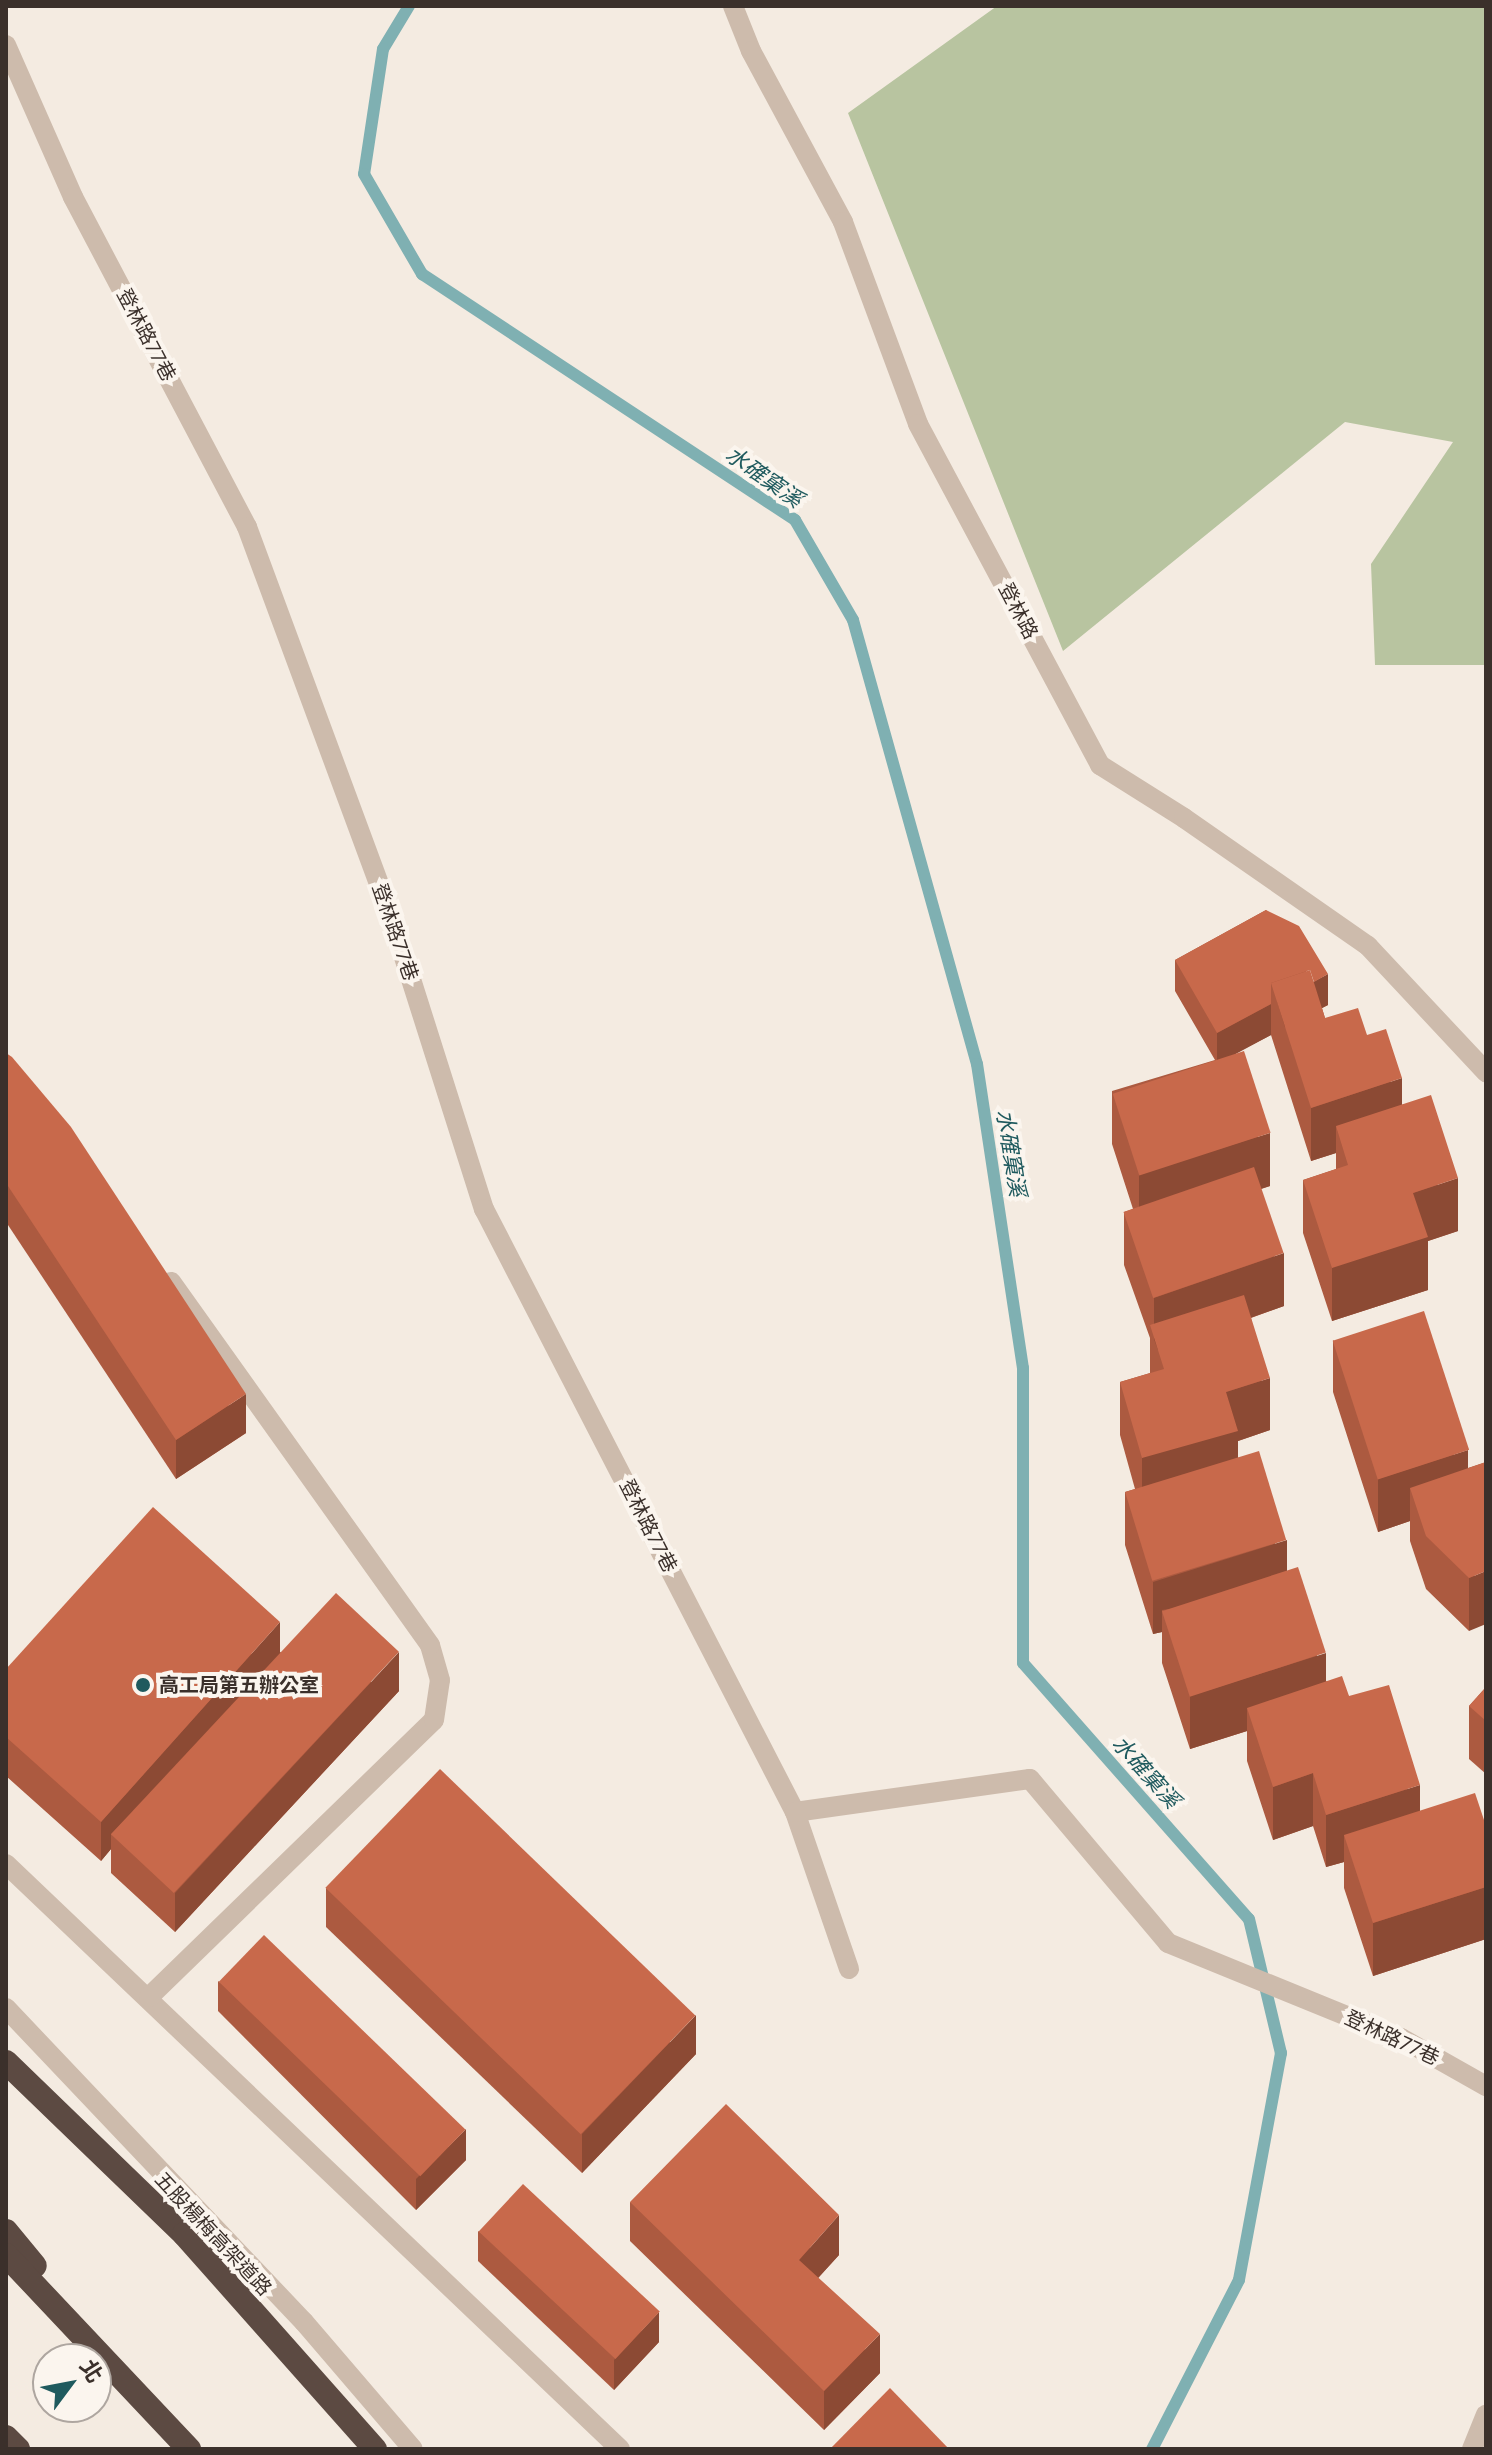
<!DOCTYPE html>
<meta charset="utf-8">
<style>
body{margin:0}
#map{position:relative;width:1492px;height:2455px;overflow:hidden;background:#f4ebe1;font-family:Figtree,"Noto Sans TC",sans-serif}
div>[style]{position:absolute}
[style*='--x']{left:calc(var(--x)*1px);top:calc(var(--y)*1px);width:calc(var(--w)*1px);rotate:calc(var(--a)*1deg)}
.green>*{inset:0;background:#b8c4a0}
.stream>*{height:12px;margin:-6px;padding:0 6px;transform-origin:6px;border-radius:6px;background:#7fb0b2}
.minor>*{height:20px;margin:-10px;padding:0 10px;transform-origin:10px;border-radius:10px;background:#cdbbac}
.highway>*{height:24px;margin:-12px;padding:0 12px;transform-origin:12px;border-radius:12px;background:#5c4a42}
.wall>*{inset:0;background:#ac5a40}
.shaded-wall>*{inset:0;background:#8c4a34}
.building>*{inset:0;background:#c8694b;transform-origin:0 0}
.dots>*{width:22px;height:22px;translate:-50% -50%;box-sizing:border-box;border:4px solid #fbf5ee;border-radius:50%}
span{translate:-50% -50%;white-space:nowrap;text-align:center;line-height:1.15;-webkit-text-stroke:8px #fbf5ee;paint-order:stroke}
.street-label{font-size:20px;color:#3b302b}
.poi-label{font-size:20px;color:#3b302b;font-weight:700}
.left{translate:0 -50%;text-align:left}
.water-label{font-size:22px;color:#1f5a5e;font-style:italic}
.frame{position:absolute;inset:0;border:8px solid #3b302b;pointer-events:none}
.north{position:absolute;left:32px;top:2343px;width:80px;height:80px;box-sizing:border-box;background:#fbf5ee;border:2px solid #aea6a0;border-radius:50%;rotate:58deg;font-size:22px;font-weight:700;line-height:32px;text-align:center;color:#3b302b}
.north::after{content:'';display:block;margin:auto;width:28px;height:36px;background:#1f5a5e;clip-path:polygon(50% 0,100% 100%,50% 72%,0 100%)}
</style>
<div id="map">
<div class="green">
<i style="clip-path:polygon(997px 6px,1486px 6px,1486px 665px,1375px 665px,1371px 564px,1453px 442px,1345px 422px,1063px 651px,848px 113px)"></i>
</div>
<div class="stream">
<i style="--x:409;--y:6;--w:50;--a:121.2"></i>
<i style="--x:383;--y:49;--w:126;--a:98.6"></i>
<i style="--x:364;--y:174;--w:116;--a:59.9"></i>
<i style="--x:422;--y:274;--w:447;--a:33.4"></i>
<i style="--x:795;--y:520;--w:116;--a:59.9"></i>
<i style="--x:853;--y:620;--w:461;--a:74.4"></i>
<i style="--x:977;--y:1064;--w:307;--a:81.4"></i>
<i style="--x:1023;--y:1368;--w:295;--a:90"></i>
<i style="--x:1023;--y:1663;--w:341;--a:48.6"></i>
<i style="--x:1249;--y:1919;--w:138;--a:76.6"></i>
<i style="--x:1281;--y:2053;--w:231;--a:100.5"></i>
<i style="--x:1239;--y:2280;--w:190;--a:117.2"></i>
</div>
<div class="minor">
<i style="--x:733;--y:6;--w:48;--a:68.2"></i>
<i style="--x:751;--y:51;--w:194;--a:61.7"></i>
<i style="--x:843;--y:222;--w:215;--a:69.6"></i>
<i style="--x:918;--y:424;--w:387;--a:61.9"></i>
<i style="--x:1100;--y:765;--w:99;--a:32.2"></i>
<i style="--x:1184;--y:818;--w:224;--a:34.8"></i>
<i style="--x:1368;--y:946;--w:173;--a:46.9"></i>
<i style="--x:6;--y:45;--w:166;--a:66.2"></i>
<i style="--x:73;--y:197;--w:373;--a:62.2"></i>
<i style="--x:247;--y:527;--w:412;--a:69.7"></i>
<i style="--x:390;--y:913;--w:311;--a:72.4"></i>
<i style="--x:484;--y:1209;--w:678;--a:62.72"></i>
<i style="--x:795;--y:1812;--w:166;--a:71"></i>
<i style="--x:795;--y:1812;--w:237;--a:-8"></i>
<i style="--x:1030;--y:1779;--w:214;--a:49.9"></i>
<i style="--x:1168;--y:1943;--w:252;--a:22.2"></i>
<i style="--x:1401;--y:2038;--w:98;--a:29.5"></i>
<i style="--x:6;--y:1864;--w:848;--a:43.61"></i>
<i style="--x:149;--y:1997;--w:397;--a:-44.2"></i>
<i style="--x:434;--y:1720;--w:40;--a:-81.5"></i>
<i style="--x:440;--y:1680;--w:36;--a:-106"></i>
<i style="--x:430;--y:1645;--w:446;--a:-125.5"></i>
<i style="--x:6;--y:2008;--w:433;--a:46.5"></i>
<i style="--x:304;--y:2322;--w:167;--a:49.4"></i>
<i style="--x:1472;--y:2449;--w:37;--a:-68"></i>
</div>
<div class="highway">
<i style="--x:6;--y:2062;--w:248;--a:44"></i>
<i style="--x:184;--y:2234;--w:288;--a:48.4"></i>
<i style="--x:6;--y:2231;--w:45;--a:50.4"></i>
<i style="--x:6;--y:2255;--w:267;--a:46.7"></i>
<i style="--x:6;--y:2437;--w:17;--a:45"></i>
</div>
<div class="wall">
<i style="clip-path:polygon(1266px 910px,1328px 1005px,1322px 1008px,1325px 1018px,1367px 1035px,1402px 1104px,1458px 1231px,1428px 1241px,1428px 1290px,1332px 1321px,1303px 1233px,1303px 1180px,1336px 1169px,1336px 1153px,1311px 1161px,1271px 1035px,1236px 1053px,1270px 1186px,1261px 1189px,1284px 1306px,1251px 1318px,1270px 1430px,1238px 1441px,1238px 1457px,1287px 1571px,1326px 1681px,1349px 1696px,1420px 1811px,1486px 1826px,1486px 1939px,1373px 1976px,1344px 1888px,1344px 1862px,1326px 1867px,1313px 1826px,1273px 1840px,1247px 1761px,1247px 1731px,1190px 1749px,1162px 1663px,1162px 1632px,1153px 1634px,1125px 1545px,1125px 1492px,1135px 1489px,1120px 1435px,1120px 1382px,1150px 1373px,1150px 1338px,1124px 1265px,1124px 1212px,1133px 1209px,1112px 1144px,1112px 1091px,1215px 1060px,1175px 991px,1175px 960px)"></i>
<i style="clip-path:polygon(6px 1053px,246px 1433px,176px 1479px,6px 1222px)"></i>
<i style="clip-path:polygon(1333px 1340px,1468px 1468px,1486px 1462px,1469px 1631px,1426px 1589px,1410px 1541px,1410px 1521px,1378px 1532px,1333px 1392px)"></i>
<i style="clip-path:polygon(280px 1652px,399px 1691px,175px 1932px,111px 1873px,111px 1849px,101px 1861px,6px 1776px,6px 1669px)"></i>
<i style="clip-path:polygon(1486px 1687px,1486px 1774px,1469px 1759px,1469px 1706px)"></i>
<i style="clip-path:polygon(326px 1888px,696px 2054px,582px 2173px,326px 1927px)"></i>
<i style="clip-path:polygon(218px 1981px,466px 2160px,416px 2210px,218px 2011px)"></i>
<i style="clip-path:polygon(630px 2202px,839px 2255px,818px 2278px,880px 2373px,824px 2430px,630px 2241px)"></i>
<i style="clip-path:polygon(478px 2231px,659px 2342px,614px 2390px,478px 2261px)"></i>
</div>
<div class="shaded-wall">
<i style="clip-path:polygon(1328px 974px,1328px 1005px,1285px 1027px,1277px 1001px)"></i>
<i style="clip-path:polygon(1271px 1004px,1271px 1035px,1217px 1064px,1217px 1033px)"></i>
<i style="clip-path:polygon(1402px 1078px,1402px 1131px,1336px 1126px,1336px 1153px,1311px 1161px,1311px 1108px)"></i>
<i style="clip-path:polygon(1270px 1133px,1270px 1186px,1139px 1227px,1139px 1174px)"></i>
<i style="clip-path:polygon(1458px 1178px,1458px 1231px,1428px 1241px,1428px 1290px,1332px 1321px,1332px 1268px,1413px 1193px)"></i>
<i style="clip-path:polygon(1284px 1253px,1284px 1306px,1158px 1350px,1154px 1339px,1154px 1298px)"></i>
<i style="clip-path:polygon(1270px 1378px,1270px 1430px,1238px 1441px,1238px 1484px,1142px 1511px,1142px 1458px,1226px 1392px)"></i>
<i style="clip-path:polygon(246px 1394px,246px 1433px,176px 1479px,176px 1440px)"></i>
<i style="clip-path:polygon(1468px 1450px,1468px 1503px,1410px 1488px,1410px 1521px,1378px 1532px,1378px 1479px)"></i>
<i style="clip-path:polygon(1287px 1540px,1287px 1593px,1162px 1610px,1162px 1632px,1153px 1634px,1153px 1582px)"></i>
<i style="clip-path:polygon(1486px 1571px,1486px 1624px,1469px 1631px,1469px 1578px)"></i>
<i style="clip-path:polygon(280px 1622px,280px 1661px,111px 1834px,111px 1849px,101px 1861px,101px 1822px)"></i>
<i style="clip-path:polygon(399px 1652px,399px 1691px,175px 1932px,175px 1893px)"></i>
<i style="clip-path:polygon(1326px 1653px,1326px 1706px,1247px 1708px,1247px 1731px,1190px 1749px,1190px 1696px)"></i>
<i style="clip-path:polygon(1313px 1773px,1313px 1826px,1273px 1840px,1273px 1787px)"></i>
<i style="clip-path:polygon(1420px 1785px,1420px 1838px,1344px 1835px,1344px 1862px,1326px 1867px,1326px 1815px)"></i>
<i style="clip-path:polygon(1486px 1887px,1486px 1939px,1373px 1976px,1373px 1923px)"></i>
<i style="clip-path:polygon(696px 2015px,696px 2054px,582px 2173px,582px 2134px)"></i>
<i style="clip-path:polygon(466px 2129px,466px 2160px,416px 2210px,416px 2179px)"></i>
<i style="clip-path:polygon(839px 2215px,839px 2255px,799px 2299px,799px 2260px)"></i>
<i style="clip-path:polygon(659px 2312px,659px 2342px,614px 2390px,614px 2360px)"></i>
<i style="clip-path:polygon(880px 2334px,880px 2373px,824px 2430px,824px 2391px)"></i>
</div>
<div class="building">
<i style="clip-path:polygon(1266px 910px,1299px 926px,1328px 974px,1314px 982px,1310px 970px,1271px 983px,1271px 1004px,1217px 1033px,1175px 960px)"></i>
<i style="clip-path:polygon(1310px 970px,1325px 1018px,1358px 1008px,1367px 1035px,1386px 1029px,1402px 1078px,1311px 1108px,1271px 983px)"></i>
<i style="left:1244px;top:1051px;width:86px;height:138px;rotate:72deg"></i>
<i style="clip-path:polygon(6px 1053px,12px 1057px,71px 1127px,246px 1394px,176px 1440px,6px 1183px)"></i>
<i style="clip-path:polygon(1431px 1095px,1458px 1178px,1413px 1193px,1428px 1237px,1332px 1268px,1303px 1180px,1348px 1165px,1336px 1126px)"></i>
<i style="left:1254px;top:1167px;width:91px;height:138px;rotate:71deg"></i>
<i style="clip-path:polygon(1244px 1295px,1270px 1378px,1226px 1392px,1238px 1431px,1142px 1458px,1120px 1382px,1164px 1369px,1150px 1325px)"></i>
<i style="left:1424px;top:1311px;width:146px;height:96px;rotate:72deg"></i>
<i style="left:1259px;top:1451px;width:93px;height:140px;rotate:73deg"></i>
<i style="clip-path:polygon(1486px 1462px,1486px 1571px,1469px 1578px,1426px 1536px,1410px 1488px)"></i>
<i style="clip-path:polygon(153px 1507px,280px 1622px,101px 1822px,6px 1737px,6px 1669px)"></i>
<i style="left:1298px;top:1567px;width:90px;height:143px;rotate:72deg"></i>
<i style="left:336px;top:1593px;width:86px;height:330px;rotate:43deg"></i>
<i style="clip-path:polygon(1342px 1676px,1349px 1696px,1389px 1685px,1420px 1785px,1326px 1815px,1313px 1773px,1273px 1787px,1247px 1708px)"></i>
<i style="clip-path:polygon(1486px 1687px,1486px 1721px,1469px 1706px)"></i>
<i style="left:440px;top:1769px;width:355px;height:165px;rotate:44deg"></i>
<i style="clip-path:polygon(1475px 1793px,1486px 1826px,1486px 1887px,1373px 1923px,1344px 1835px)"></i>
<i style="left:264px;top:1935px;width:280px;height:65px;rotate:44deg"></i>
<i style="clip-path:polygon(726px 2104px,839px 2215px,799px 2260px,880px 2334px,824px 2391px,630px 2202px)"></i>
<i style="left:523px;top:2184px;width:187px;height:65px;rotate:43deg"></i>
<i style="clip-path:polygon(890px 2388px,949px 2449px,830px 2449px)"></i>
</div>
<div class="dots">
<i style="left:143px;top:1685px;background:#1f5a5e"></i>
</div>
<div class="street-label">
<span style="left:146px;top:335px;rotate:62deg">登林路77巷</span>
<span style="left:1018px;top:611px;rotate:62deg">登林路</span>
<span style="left:395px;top:932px;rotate:71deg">登林路77巷</span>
<span style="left:648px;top:1526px;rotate:63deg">登林路77巷</span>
<span style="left:1392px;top:2038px;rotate:25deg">登林路77巷</span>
<span style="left:213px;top:2234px;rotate:47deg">五股楊梅高架道路</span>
</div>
<div class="poi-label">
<span class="left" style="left:159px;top:1685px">高工局第五辦公室</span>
</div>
<div class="water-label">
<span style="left:764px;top:477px;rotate:35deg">水確窠溪</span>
<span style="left:1011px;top:1153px;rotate:81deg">水確窠溪</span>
<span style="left:1146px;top:1772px;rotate:48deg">水確窠溪</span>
</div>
<div class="frame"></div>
<div class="north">北</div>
</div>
